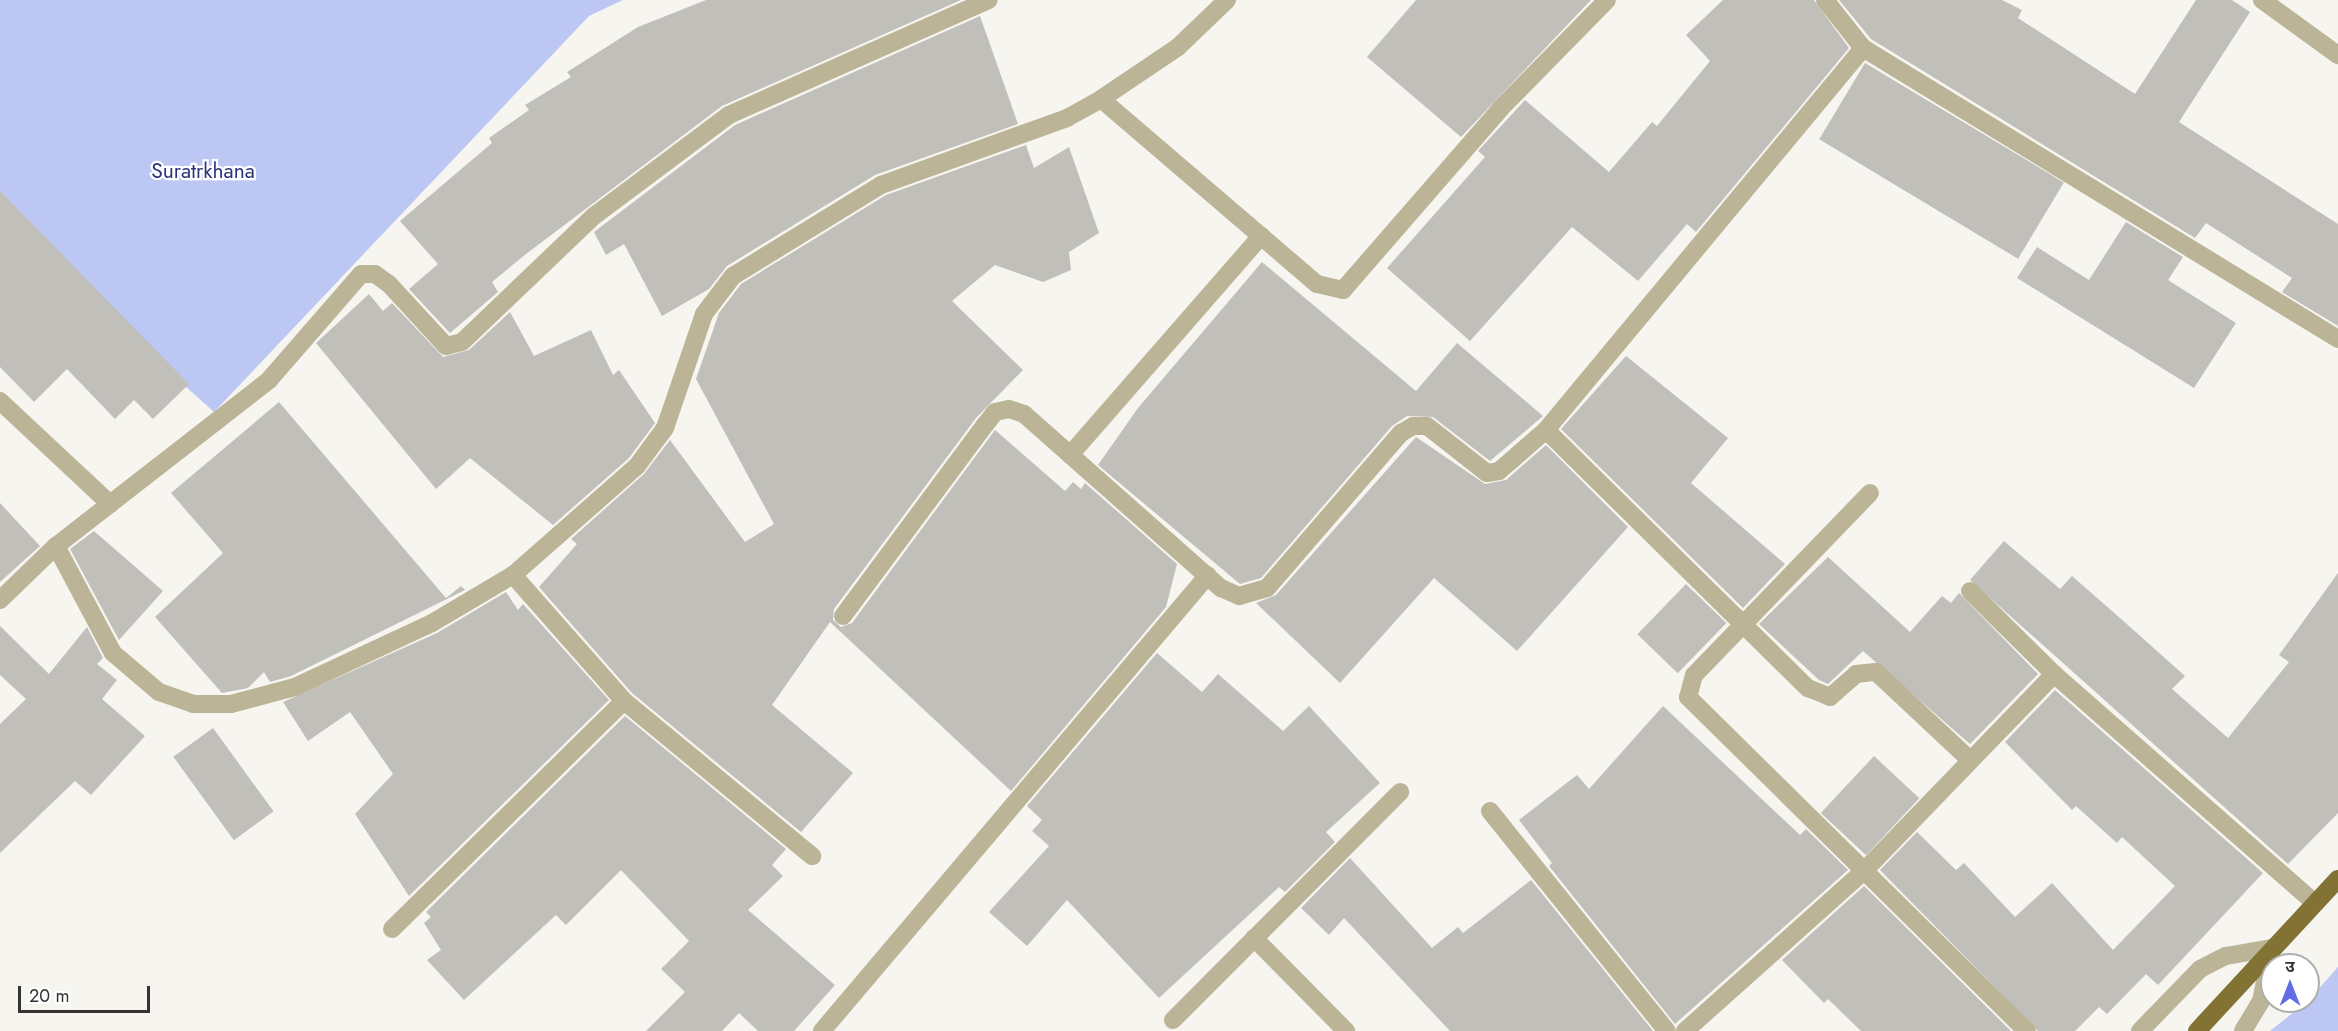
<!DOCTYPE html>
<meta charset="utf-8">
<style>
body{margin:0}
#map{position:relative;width:2338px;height:1031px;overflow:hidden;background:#f6f5f0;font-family:Jost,"Noto Sans Devanagari",sans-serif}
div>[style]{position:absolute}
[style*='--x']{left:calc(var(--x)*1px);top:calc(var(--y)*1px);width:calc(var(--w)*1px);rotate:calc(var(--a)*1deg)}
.green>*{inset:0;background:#bdc7f3}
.building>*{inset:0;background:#c0bfba;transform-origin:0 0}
.minor>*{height:18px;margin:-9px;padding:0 9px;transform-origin:9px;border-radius:9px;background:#bbb497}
.trunk>*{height:18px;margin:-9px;padding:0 9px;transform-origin:9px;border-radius:9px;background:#827234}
span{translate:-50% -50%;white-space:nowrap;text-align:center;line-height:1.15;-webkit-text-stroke:4.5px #fff;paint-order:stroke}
.park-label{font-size:21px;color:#2c3279}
.north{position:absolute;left:2260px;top:953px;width:60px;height:60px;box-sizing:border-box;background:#fff;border:2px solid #aeaead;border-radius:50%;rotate:0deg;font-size:16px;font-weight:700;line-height:24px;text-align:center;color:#353432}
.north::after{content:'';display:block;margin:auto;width:21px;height:27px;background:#616de5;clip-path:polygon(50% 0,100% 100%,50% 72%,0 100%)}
.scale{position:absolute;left:18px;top:986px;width:132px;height:27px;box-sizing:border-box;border:3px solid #353432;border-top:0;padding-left:8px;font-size:18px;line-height:21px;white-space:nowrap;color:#353432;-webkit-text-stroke:4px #fff;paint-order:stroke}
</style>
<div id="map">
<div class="green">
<i style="clip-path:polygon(0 0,623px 0,589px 16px,214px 412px,0 219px)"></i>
<i style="clip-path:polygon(2338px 967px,2338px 1031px,2270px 1031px,2308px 1001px)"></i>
</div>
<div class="building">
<i style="clip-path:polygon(706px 0,961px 0,722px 106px,526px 254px,492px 282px,498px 292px,450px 333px,409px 289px,438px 264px,400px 221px,492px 143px,489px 138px,529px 110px,525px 105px,571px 77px,567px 72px,638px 27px)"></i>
<i style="clip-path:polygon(1416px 0,1591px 0,1461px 137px,1367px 57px)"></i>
<i style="clip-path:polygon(1723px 0,1814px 0,1849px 48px,1696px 232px,1687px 224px,1638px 281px,1572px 227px,1470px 341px,1387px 268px,1485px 157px,1478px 151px,1525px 100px,1609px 172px,1652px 122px,1657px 126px,1710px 61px,1686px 35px)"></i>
<i style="clip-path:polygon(1839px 0,2002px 0,2022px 10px,2018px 18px,2135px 94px,2196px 0,2232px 0,2250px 12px,2179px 122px,2338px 224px,2338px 326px,2282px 292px,2292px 278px,2206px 223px,2195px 238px,1871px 39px)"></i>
<i style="clip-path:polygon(980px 16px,1018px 124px,875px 175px,727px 266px,709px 289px,662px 316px,624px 244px,606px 255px,594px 232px,735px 125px)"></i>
<i style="left:1865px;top:63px;width:232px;height:89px;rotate:31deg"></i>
<i style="clip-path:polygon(1026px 145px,1034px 168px,1069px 147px,1099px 233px,1069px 252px,1071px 270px,1043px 282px,995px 265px,952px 301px,1023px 370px,976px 418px,834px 609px,833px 620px,841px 627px,852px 623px,995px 430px,1065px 491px,1073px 482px,1081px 489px,1085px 483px,1177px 564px,1166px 607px,1011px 791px,830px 622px,772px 705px,853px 773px,801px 832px,632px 693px,539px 587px,577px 544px,571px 539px,644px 474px,670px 440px,745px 542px,774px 524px,696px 379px,719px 313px,741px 284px,886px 195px)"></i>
<i style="clip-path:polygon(0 191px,189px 384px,153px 419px,134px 400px,115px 419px,67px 369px,34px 402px,0 367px)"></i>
<i style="clip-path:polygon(2126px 222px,2183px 257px,2168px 280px,2236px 323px,2194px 388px,2017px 278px,2037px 247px,2089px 280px)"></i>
<i style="clip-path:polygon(1262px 262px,1416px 391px,1457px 343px,1543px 416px,1490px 461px,1433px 417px,1407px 416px,1392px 426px,1261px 578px,1240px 584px,1098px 465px,1138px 408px)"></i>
<i style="clip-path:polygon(369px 294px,383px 311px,392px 303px,443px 357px,469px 350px,510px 312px,534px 356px,591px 330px,613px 375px,619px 370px,655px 423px,629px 458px,553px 525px,470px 458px,436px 489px,316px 343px)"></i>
<i style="clip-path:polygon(1626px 356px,1728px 438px,1691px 483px,1785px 564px,1743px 608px,1561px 429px)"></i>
<i style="clip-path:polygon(279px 402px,446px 598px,461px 586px,465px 590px,291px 676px,270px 682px,264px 672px,248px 688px,222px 693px,155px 617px,223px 553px,171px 493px)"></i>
<i style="clip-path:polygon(1416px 437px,1485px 484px,1506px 480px,1546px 445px,1628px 527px,1517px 651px,1434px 578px,1340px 683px,1256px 603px,1276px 595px)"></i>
<i style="clip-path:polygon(0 503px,40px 546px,0 582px)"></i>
<i style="clip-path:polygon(94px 531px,163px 591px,119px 640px,70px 549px)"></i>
<i style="clip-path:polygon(2004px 541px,2060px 589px,2072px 576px,2120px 618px,2185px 676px,2172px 689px,2228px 738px,2289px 662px,2279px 655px,2338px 573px,2338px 813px,2288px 864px,1970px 580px)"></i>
<i style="clip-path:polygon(1828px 557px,1910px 632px,1942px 596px,1951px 603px,1959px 593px,2038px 674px,1970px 744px,1863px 651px,1828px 684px,1819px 680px,1759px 624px)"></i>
<i style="left:1686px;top:584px;width:56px;height:70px;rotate:44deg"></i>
<i style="clip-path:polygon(506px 592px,518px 610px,523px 604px,609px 700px,409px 896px,355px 814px,393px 774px,350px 712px,308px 741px,283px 702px,437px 633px)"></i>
<i style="clip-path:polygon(0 626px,49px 674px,87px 627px,103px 658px,97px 664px,117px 680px,102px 699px,145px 736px,91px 795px,75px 781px,0 853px,0 724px,26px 699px,0 675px)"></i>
<i style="clip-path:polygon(1157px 653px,1202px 692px,1218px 674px,1283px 731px,1309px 706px,1380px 783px,1326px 832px,1335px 842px,1285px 892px,1279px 887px,1159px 998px,1067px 900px,1027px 946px,989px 912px,1049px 846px,1032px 831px,1042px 820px,1027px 806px)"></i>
<i style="clip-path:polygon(2055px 690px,2263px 873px,2158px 985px,2146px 974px,2107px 1014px,2099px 1007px,2075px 1031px,2038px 1031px,1880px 870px,1917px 832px,1956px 870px,1964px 863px,2015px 917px,2052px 883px,2113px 950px,2175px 886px,2122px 837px,2117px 843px,2076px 806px,2072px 810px,2005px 742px)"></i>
<i style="clip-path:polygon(1663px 706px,1800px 835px,1806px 829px,1848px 870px,1675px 1024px,1549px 866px,1552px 863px,1519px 820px,1577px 775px,1589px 789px)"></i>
<i style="clip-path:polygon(625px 716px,786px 849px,772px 865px,783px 876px,748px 910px,835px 985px,794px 1031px,758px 1031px,739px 1013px,722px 1031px,646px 1031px,685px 992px,661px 969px,689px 941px,621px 870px,566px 925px,556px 915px,464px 1000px,427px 960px,441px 950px,424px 923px,431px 917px,426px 912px)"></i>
<i style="left:213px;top:728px;width:103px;height:49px;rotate:54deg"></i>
<i style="left:1874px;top:756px;width:62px;height:78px;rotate:43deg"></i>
<i style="clip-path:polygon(1350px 858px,1432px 948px,1458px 927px,1463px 933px,1531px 880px,1653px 1031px,1450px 1031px,1344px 918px,1329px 935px,1301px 908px)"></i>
<i style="clip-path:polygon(1864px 886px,2011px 1031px,1861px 1031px,1828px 999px,1824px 1003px,1782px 960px)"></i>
</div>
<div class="minor">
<i style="--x:1825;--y:0;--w:61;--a:51.6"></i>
<i style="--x:1863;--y:48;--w:557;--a:31.49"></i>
<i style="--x:2262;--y:0;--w:94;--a:35.9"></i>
<i style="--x:1101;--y:99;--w:284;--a:40.6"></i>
<i style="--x:1317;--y:284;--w:27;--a:13"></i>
<i style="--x:1343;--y:290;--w:241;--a:-49"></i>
<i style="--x:1501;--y:108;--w:151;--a:-45.5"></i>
<i style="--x:0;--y:401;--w:151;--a:43.1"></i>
<i style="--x:1546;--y:430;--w:368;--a:44.6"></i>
<i style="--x:1808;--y:688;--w:24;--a:22"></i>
<i style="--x:1830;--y:697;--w:35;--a:-41"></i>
<i style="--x:1856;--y:674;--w:20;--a:-6"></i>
<i style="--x:1876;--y:672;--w:129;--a:43.1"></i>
<i style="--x:1070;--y:455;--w:291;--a:-48.9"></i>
<i style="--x:1870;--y:493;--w:253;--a:134"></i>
<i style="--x:1694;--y:675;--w:23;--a:105"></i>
<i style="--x:1688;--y:697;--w:476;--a:44.6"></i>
<i style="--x:56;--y:546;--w:121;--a:62"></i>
<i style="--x:113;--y:653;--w:60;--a:40.3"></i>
<i style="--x:159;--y:692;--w:36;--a:19"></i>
<i style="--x:193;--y:704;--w:38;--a:0"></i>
<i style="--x:231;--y:704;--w:66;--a:-14.9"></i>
<i style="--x:295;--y:687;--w:151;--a:-25"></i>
<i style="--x:432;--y:623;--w:94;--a:-30.7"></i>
<i style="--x:513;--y:575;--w:165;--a:-41.3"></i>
<i style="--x:637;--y:466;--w:47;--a:-53.6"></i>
<i style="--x:665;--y:428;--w:120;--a:-71.1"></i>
<i style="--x:704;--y:314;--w:48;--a:-52.7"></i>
<i style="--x:733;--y:276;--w:174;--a:-31.6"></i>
<i style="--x:881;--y:185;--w:198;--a:-19.8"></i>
<i style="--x:1067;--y:118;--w:39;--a:-29"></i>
<i style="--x:1101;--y:99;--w:93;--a:-34"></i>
<i style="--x:1178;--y:47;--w:68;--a:-43.8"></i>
<i style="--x:513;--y:575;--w:168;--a:48.6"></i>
<i style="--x:624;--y:701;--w:244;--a:39.5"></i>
<i style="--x:1970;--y:591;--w:118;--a:44.7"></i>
<i style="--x:2054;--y:674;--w:347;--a:41.3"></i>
<i style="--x:0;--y:600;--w:78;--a:-44"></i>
<i style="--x:56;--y:546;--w:270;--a:-37.9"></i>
<i style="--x:269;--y:380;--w:140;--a:-49"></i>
<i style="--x:361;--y:274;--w:14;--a:0"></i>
<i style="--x:375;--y:274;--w:17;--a:36"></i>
<i style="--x:389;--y:284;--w:84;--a:47.4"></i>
<i style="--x:446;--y:346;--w:16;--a:-14"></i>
<i style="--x:462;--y:342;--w:182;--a:-43.7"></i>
<i style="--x:594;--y:216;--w:169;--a:-36.8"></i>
<i style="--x:729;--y:115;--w:284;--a:-23.9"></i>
<i style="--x:843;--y:616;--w:238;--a:-53.4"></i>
<i style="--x:985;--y:425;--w:16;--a:-52"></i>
<i style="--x:995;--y:412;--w:14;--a:-12"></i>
<i style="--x:1009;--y:409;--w:16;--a:18"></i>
<i style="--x:1024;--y:414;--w:263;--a:41.5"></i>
<i style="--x:1221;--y:588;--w:20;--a:24"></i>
<i style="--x:1239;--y:596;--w:29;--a:-16"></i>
<i style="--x:1267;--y:588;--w:205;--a:-49.2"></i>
<i style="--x:1401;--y:433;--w:14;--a:-30"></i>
<i style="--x:1413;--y:426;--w:14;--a:0"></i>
<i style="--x:1427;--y:426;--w:76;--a:38.1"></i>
<i style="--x:1487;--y:473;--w:12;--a:-9"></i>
<i style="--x:1499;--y:471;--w:62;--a:-41.1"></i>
<i style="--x:1546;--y:430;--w:496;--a:-50.3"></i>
<i style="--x:1490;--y:811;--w:282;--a:51.2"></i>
<i style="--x:392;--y:929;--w:325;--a:-44.5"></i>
<i style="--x:1254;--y:938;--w:131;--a:45.3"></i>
<i style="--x:1173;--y:1020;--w:322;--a:-45.1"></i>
<i style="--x:822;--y:1031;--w:597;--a:-49.75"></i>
<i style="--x:1685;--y:1031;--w:240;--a:-41.8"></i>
<i style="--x:1864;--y:871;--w:274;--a:-46"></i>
<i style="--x:2140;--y:1031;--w:86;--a:-45.9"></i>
<i style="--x:2200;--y:969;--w:29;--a:-27"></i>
<i style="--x:2226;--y:956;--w:47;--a:-9.9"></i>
<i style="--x:2272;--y:948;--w:54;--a:101.7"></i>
<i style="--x:2261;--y:1001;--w:35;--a:121"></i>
</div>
<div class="trunk">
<i style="--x:2197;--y:1031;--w:207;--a:-47.2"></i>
</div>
<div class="park-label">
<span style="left:203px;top:171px">Suratrkhana</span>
</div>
<div class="north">उ</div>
<div class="scale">20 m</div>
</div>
